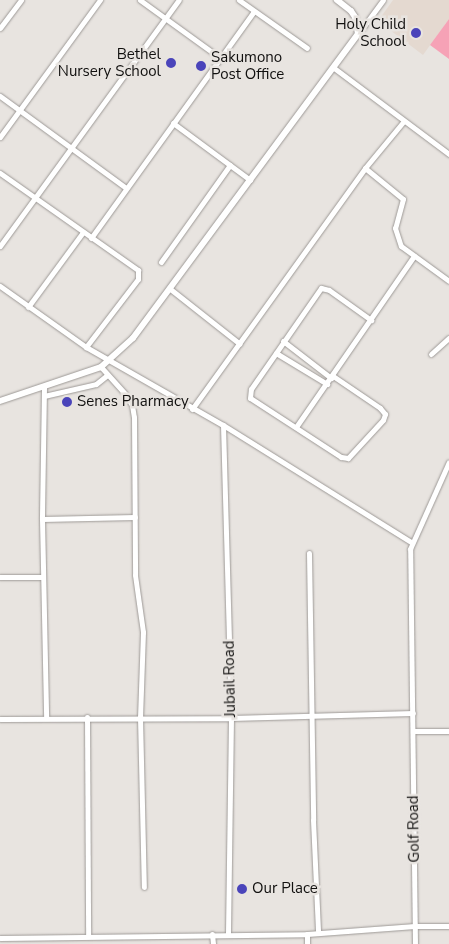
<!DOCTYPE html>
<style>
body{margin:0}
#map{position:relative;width:449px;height:944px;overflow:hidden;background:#e8e4e0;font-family:"Nunito Sans",sans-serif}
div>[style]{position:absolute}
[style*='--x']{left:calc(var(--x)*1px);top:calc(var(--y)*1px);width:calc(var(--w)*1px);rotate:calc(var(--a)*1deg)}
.built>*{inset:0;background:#e4d9d0}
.green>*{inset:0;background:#f6a2b6}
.roads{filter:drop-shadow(0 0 1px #9d9996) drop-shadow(0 0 1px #9d9996)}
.minor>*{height:5px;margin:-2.5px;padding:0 2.5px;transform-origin:2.5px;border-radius:2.5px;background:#fff}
.tertiary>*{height:6px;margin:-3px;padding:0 3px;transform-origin:3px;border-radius:3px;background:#fff}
.dots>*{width:14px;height:14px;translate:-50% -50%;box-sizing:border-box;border:2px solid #e8e4e0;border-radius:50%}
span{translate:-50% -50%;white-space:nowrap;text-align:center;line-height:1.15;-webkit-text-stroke:5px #e8e4e0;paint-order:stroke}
.poi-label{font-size:15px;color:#11100f}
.right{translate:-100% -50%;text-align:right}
.left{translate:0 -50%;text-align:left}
.street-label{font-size:15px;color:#11100f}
</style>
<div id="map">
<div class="built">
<i style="clip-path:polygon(393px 0,449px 0,449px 19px,423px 55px,378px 21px)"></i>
</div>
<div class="green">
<i style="clip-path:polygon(449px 19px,449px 59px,430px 45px)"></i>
</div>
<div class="roads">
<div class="minor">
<i style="--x:140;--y:0;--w:99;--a:35.9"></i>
<i style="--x:239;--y:0;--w:83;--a:35.2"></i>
<i style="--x:0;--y:28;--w:35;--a:-53"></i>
<i style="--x:358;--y:34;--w:42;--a:-53.7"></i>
<i style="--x:334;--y:68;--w:144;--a:36.8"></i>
<i style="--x:0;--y:96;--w:156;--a:36.1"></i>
<i style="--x:173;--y:123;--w:96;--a:36.5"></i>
<i style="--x:0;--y:137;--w:170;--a:-53.9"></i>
<i style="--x:365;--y:168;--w:49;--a:39.2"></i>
<i style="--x:403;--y:199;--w:30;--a:105"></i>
<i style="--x:395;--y:228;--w:19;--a:72"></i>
<i style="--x:401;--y:246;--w:59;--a:36.1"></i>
<i style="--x:0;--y:173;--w:169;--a:35.1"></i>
<i style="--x:138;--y:270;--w:9;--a:90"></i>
<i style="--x:138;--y:279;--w:86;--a:127.4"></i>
<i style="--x:91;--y:238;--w:279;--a:-54.3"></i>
<i style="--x:0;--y:246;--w:304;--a:-54"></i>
<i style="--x:161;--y:262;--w:119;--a:-54.6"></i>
<i style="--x:0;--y:286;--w:105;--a:35.3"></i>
<i style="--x:86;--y:347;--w:158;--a:29.7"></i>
<i style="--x:223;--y:425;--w:221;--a:31.9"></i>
<i style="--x:169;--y:288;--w:90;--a:38.3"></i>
<i style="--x:28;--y:307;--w:93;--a:-53.7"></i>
<i style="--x:283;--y:341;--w:61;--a:37.6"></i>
<i style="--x:276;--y:353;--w:60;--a:31.3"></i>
<i style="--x:431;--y:354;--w:24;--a:-42"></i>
<i style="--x:101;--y:367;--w:36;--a:48"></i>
<i style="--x:125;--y:394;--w:13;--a:58"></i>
<i style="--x:132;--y:405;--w:12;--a:81"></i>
<i style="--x:134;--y:417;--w:158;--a:89.6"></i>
<i style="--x:135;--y:575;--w:58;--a:82"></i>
<i style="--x:143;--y:632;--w:85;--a:92"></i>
<i style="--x:140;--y:717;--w:170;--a:88.7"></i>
<i style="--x:333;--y:376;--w:57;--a:34.2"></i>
<i style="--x:380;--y:408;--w:8;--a:50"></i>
<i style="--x:385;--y:414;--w:6;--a:108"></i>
<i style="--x:383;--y:420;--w:52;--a:132.6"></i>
<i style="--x:348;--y:458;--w:7;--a:-172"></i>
<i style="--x:341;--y:457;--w:108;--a:-147"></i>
<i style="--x:250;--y:398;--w:9;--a:-84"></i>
<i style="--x:251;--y:389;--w:123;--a:-55.3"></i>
<i style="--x:321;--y:288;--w:8;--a:14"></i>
<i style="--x:329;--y:290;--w:52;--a:35.5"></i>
<i style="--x:44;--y:388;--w:131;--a:90.9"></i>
<i style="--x:42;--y:519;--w:199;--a:88.8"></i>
<i style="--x:44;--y:396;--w:53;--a:-13"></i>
<i style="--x:96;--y:384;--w:14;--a:-39"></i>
<i style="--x:192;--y:409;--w:297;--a:-54.3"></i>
<i style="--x:365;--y:168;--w:60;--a:-50.4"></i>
<i style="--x:223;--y:425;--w:293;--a:88.4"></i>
<i style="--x:231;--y:718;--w:216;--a:90.8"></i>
<i style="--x:296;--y:427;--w:208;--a:-55.4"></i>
<i style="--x:42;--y:519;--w:93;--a:-1.2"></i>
<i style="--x:309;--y:553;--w:267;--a:89.1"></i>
<i style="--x:313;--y:820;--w:111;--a:87.4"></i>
<i style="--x:0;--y:577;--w:43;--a:0"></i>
<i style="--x:87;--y:717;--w:219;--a:89.7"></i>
<i style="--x:0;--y:719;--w:231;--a:-0.2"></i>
<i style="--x:231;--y:718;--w:182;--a:-1.6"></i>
<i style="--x:413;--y:731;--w:36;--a:0"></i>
<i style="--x:212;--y:934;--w:10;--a:84"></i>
<i style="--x:0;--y:938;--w:307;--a:-0.7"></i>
<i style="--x:307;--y:934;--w:108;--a:-4.2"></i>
<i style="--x:415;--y:926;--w:34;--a:0"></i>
<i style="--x:307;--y:944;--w:10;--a:-90"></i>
<i style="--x:415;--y:944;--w:395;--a:-90.7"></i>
<i style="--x:410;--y:549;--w:95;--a:-65.9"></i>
</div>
<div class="tertiary">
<i style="--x:0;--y:401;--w:107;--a:-18.6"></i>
<i style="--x:101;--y:367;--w:43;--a:-42.2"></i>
<i style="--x:133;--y:338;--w:378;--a:-53.5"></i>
<i style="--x:358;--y:34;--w:17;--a:-100"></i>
<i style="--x:355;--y:17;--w:7;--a:-124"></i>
<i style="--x:351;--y:11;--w:18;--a:-142"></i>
</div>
</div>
<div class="dots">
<i style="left:416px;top:33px;background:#4a44ba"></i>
<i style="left:171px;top:63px;background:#4a44ba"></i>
<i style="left:201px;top:66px;background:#4a44ba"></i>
<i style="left:67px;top:402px;background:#4a44ba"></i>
<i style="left:242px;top:889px;background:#4a44ba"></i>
</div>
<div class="poi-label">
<span class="right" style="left:406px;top:33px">Holy Child<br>School</span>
<span class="right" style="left:161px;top:63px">Bethel<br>Nursery School</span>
<span class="left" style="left:211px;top:66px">Sakumono<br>Post Office</span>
<span class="left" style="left:77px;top:402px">Senes Pharmacy</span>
<span class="left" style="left:252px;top:889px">Our Place</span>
</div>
<div class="street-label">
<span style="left:230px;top:679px;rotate:-91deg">Jubail Road</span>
<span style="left:414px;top:829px;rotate:-91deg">Golf Road</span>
</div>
</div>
